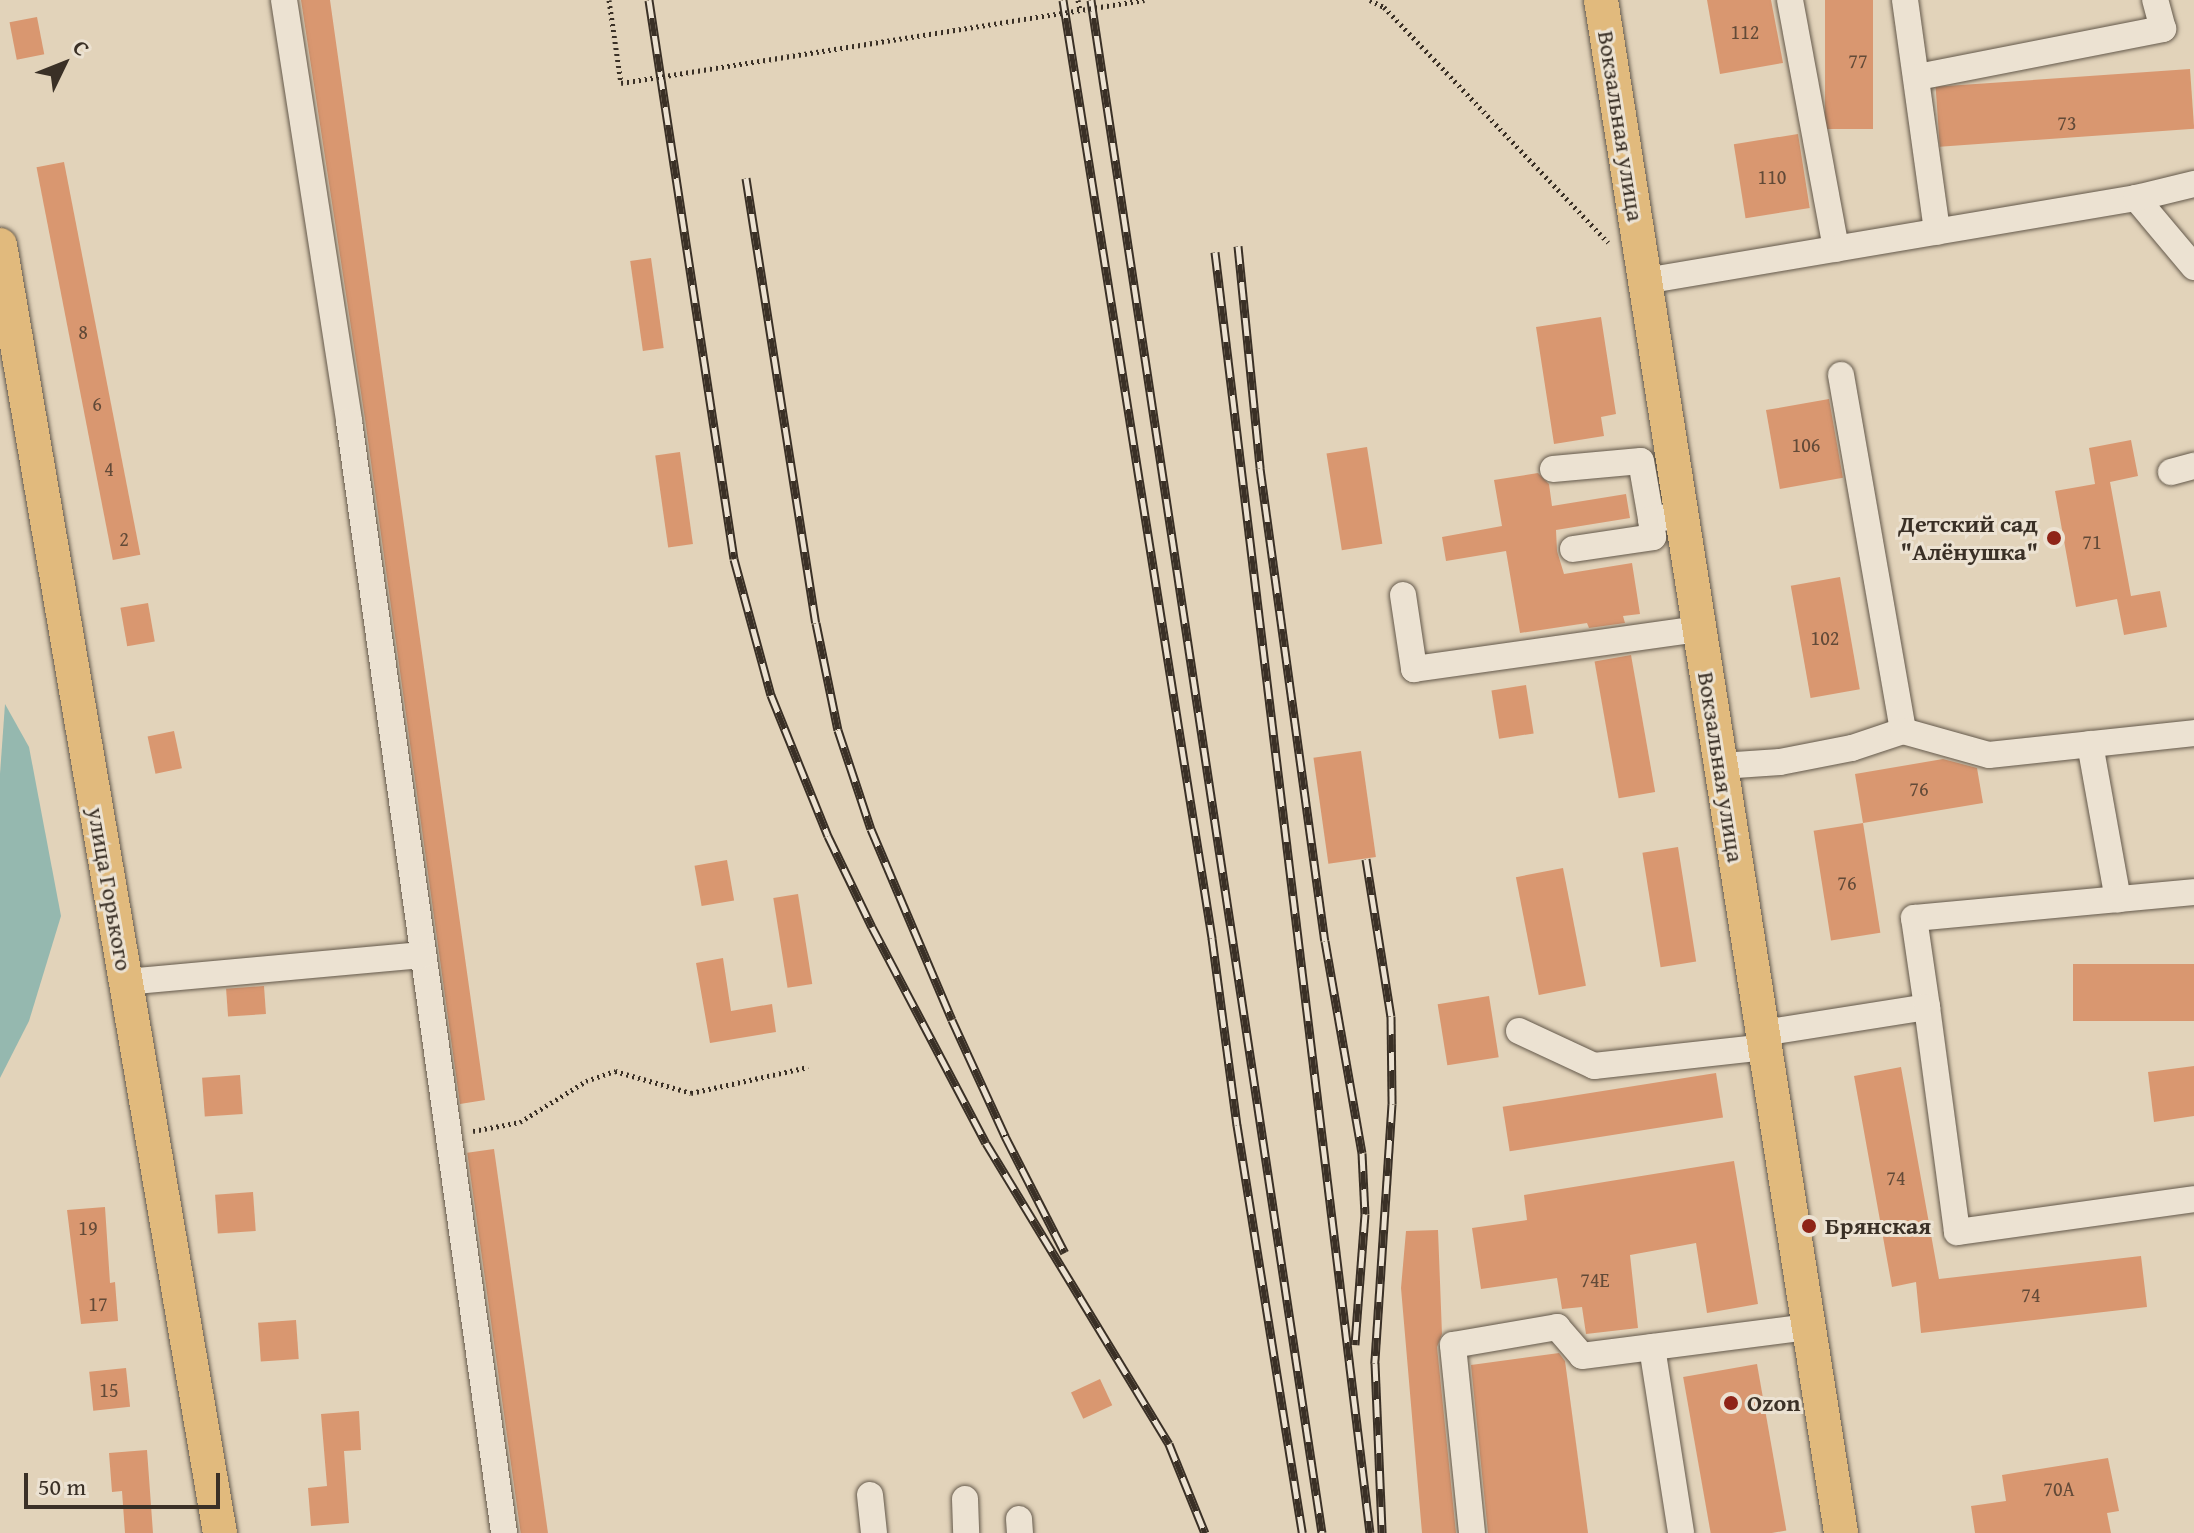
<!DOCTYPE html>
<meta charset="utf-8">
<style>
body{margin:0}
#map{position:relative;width:2194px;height:1533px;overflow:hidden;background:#e2d3ba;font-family:"Gentium Book Plus",serif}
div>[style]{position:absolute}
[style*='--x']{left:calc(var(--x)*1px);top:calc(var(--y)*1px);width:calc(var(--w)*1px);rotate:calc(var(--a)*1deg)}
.water>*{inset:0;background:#95b8af}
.building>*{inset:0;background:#d99770;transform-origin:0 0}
.path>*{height:5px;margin-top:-2.5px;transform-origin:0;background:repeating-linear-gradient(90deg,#3a3026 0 2px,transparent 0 6px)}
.roads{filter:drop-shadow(0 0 2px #64594b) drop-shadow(0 0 2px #64594b)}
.minor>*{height:26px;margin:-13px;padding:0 13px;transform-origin:13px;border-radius:13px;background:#ece2d2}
.major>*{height:34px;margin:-17px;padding:0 17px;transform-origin:17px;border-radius:17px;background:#e1ba7d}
.rail>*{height:9px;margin-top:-4.5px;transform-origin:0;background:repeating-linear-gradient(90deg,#ece2d2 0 18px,#3a3026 0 36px);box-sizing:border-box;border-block:2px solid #3a3026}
.path-bridge>*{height:5px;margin-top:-2.5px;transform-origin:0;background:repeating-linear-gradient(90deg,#3a3026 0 2px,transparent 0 6px)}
.dots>*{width:22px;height:22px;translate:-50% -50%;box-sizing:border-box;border:4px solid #ece2d2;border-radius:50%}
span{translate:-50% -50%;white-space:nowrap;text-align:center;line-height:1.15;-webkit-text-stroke:6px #ece2d2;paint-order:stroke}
.number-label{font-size:20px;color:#624a38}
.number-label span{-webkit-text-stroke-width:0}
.street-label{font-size:24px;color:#3a3026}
.poi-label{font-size:24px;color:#3a3026;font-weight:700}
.right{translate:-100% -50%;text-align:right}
.left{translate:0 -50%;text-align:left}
.north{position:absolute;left:24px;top:24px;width:80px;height:80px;-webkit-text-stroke:6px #ece2d2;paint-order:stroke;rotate:47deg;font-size:22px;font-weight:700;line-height:32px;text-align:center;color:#3a3026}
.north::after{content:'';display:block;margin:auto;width:28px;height:36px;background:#3a3026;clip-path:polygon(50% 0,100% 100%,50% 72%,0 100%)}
.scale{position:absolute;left:24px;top:1473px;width:196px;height:36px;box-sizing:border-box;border:4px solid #3a3026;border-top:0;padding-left:10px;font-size:24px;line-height:28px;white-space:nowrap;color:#3a3026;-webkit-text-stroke:6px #ece2d2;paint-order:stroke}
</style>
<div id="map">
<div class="water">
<i style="clip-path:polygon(5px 704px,29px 747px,61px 916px,29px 1021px,0 1078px,0 774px)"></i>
</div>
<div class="building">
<i style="clip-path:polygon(301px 0,330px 0,485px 1100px,460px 1104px,365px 419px)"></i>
<i style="clip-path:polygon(1707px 0,1771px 0,1783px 63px,1720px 74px)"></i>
<i style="left:1825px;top:0;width:48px;height:129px"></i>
<i style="left:37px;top:17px;width:38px;height:28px;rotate:79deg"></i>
<i style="left:2190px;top:69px;width:60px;height:255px;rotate:86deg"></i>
<i style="left:1798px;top:134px;width:75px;height:65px;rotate:81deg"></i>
<i style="left:64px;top:162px;width:400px;height:28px;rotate:79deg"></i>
<i style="left:651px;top:258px;width:91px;height:21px;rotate:82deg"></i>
<i style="clip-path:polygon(1601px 317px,1616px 414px,1601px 417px,1604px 436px,1554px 444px,1536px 327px)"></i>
<i style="left:1829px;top:399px;width:80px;height:64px;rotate:80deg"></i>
<i style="clip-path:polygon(2131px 440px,2138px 476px,2110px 482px,2131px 596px,2160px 591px,2167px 627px,2124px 635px,2117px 599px,2076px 607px,2055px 491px,2095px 484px,2089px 448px)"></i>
<i style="left:1367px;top:447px;width:98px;height:41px;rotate:81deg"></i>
<i style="left:680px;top:452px;width:93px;height:25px;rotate:82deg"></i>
<i style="clip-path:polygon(1538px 473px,1549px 484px,1552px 506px,1626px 494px,1630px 518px,1556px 530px,1557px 551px,1564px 574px,1632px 563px,1640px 614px,1623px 616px,1625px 623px,1589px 628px,1587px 623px,1520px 633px,1506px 551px,1446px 561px,1442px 537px,1502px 526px,1494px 480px)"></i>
<i style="left:1840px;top:577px;width:114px;height:50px;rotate:80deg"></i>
<i style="left:148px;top:603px;width:39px;height:28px;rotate:80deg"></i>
<i style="left:1631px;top:655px;width:139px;height:37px;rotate:80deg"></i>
<i style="left:1526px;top:685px;width:49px;height:35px;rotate:81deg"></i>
<i style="left:174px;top:731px;width:38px;height:27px;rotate:78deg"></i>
<i style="left:1361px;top:751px;width:107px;height:48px;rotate:82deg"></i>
<i style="clip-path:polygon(1943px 759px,1977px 768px,1983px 803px,1863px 823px,1855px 774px)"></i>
<i style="left:1863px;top:823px;width:111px;height:50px;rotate:81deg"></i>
<i style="left:1678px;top:847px;width:116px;height:36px;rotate:81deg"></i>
<i style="left:727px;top:860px;width:41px;height:33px;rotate:80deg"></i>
<i style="left:1563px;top:868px;width:120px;height:48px;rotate:79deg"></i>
<i style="left:798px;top:894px;width:91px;height:25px;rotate:81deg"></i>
<i style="clip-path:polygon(723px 958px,731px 1011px,772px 1004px,776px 1032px,710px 1043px,696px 963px)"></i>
<i style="left:2194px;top:964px;width:57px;height:121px;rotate:90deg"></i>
<i style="left:264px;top:986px;width:28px;height:38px;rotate:86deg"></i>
<i style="left:1489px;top:996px;width:62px;height:52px;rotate:81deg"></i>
<i style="clip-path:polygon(2194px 1066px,2194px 1116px,2154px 1122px,2148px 1072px)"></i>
<i style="clip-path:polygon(1901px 1067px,1939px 1279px,2141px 1256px,2147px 1307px,1921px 1333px,1916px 1282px,1892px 1287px,1854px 1076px)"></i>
<i style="left:1716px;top:1073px;width:45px;height:216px;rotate:81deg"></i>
<i style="left:240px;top:1075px;width:39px;height:38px;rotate:86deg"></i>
<i style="left:494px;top:1149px;width:388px;height:27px;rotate:82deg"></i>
<i style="clip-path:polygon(1734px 1161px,1758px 1304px,1707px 1313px,1696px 1243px,1630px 1255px,1638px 1328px,1586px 1334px,1582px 1307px,1562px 1309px,1557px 1278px,1481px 1289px,1472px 1228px,1527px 1220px,1524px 1195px)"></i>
<i style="left:253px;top:1192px;width:39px;height:38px;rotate:86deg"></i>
<i style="clip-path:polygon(105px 1207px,110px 1283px,115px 1282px,118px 1321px,81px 1324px,67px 1210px)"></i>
<i style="clip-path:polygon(1438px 1230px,1442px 1334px,1437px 1347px,1456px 1533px,1422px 1533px,1401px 1288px,1406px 1231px)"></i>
<i style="left:296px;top:1320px;width:39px;height:38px;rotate:86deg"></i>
<i style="clip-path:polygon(1559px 1353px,1565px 1361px,1588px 1533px,1488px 1533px,1471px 1365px)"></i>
<i style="left:1757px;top:1364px;width:169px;height:75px;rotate:80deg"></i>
<i style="left:126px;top:1368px;width:39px;height:37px;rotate:84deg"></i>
<i style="left:1100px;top:1379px;width:29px;height:32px;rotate:65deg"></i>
<i style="clip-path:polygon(359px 1411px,361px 1450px,344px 1451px,349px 1523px,311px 1526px,308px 1488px,327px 1486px,321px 1414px)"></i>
<i style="clip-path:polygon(147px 1450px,153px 1533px,125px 1533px,122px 1491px,112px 1492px,109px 1453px)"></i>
<i style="clip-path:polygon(2108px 1458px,2119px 1511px,2107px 1513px,2111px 1533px,1975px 1533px,1971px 1506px,2006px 1501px,2002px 1475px)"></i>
</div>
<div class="path">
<i style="--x:609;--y:0;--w:84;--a:81.8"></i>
<i style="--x:1078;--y:0;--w:10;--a:79"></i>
<i style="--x:1370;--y:0;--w:16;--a:27"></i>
<i style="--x:1384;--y:7;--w:325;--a:46.4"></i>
<i style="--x:473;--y:1131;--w:48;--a:-10.8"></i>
<i style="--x:520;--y:1122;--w:78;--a:-31.8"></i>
<i style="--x:586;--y:1081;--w:31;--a:-19"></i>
<i style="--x:615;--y:1071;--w:79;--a:16.1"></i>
<i style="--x:691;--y:1093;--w:120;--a:-12.5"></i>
</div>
<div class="roads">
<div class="minor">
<i style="--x:284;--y:0;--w:426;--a:81.2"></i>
<i style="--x:349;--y:421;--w:1123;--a:82.06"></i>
<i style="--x:1790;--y:0;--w:253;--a:79.5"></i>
<i style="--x:1905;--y:0;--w:234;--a:82.1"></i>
<i style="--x:1918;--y:77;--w:250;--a:-11.1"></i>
<i style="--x:2163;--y:29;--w:30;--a:-105"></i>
<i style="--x:2136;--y:198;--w:90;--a:50"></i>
<i style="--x:1645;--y:281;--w:498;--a:-9.6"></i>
<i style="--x:2136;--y:198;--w:60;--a:-13.6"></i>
<i style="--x:1841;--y:375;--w:361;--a:80.1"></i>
<i style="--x:1553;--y:469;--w:88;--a:-5.2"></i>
<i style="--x:1641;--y:461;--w:59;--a:80.2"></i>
<i style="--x:1651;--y:519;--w:31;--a:-6"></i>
<i style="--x:2171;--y:472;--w:24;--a:-15"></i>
<i style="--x:1573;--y:549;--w:81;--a:-8.5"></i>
<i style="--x:1653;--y:537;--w:18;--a:-96"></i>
<i style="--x:1403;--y:595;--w:75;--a:81.5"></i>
<i style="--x:1414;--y:669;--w:288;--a:-8"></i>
<i style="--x:2090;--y:744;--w:158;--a:79.8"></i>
<i style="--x:1721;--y:766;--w:59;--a:-3.9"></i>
<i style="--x:1780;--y:762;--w:73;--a:-11"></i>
<i style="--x:1852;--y:748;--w:54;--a:-18.4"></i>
<i style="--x:1903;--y:731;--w:89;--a:15.6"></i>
<i style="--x:1989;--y:755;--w:206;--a:-6.1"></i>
<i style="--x:126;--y:982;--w:298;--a:-5.2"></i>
<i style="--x:1927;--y:1007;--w:90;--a:-98.3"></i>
<i style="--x:1914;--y:918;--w:281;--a:-5.3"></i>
<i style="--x:1519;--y:1031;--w:83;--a:25"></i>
<i style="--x:1594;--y:1066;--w:172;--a:-6.3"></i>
<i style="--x:1763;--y:1033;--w:166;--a:-9"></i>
<i style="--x:1927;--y:1007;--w:227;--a:82.4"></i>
<i style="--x:1957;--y:1232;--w:239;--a:-7.9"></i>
<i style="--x:1652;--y:1347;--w:188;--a:81.1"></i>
<i style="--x:870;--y:1495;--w:38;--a:84"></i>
<i style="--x:965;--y:1499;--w:34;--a:88"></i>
<i style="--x:1019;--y:1519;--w:14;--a:86"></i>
<i style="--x:1472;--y:1533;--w:189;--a:-95.8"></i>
<i style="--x:1453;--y:1345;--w:106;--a:-9.8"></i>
<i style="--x:1557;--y:1327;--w:38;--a:49"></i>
<i style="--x:1582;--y:1356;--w:229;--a:-7.3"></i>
</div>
<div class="major">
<i style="--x:1601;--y:0;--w:1552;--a:81.1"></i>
<i style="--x:0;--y:245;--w:1307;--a:80.31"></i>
</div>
</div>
<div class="rail">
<i style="--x:649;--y:0;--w:565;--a:81.35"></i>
<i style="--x:734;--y:559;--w:141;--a:74.8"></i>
<i style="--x:771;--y:695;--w:152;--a:68"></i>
<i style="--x:828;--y:836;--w:101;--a:64.2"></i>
<i style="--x:872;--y:927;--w:244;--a:62.2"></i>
<i style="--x:986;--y:1143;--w:352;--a:58.7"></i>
<i style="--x:1169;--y:1444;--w:96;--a:68"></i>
<i style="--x:1063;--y:0;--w:950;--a:80.97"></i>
<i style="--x:1212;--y:938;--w:189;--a:82.4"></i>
<i style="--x:1237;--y:1125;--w:413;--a:80.9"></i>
<i style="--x:1091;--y:0;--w:1550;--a:81.43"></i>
<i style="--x:746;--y:178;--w:450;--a:81.1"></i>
<i style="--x:816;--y:623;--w:109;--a:78.4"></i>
<i style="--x:838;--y:730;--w:104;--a:71.6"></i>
<i style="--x:871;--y:829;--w:207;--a:67"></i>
<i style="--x:952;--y:1020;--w:128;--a:65.4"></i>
<i style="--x:1005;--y:1136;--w:131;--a:62.9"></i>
<i style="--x:1238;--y:246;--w:223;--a:84.3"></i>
<i style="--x:1260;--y:468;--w:477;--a:82.2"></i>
<i style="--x:1325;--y:941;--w:215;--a:80.1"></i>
<i style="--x:1362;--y:1153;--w:61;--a:87.2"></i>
<i style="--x:1365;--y:1214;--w:131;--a:94.4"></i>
<i style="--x:1215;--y:252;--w:1290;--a:83.1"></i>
<i style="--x:1366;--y:859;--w:159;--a:81"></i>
<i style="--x:1391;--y:1016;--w:88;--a:89.3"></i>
<i style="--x:1392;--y:1104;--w:260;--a:93.8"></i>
<i style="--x:1375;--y:1363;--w:170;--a:87.6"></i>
</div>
<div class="path-bridge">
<i style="--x:621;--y:83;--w:530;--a:-9.02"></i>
</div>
<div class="dots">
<i style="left:2054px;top:538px;background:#8f2418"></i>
<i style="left:1809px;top:1226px;background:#8f2418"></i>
<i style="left:1731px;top:1403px;background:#8f2418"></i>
</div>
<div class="number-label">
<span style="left:1745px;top:31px">112</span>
<span style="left:1858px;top:60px">77</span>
<span style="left:2067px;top:122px">73</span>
<span style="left:1772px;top:176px">110</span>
<span style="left:83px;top:331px">8</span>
<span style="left:97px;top:403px">6</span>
<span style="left:1806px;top:444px">106</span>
<span style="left:109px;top:468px">4</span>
<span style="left:124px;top:538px">2</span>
<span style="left:2092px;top:541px">71</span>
<span style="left:1825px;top:637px">102</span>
<span style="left:1919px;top:788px">76</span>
<span style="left:1847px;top:882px">76</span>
<span style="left:1896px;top:1177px">74</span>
<span style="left:88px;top:1227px">19</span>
<span style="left:1595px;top:1279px">74Е</span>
<span style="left:2031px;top:1294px">74</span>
<span style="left:98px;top:1303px">17</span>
<span style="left:109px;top:1389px">15</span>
<span style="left:2059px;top:1488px">70А</span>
</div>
<div class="street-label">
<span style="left:1621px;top:126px;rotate:81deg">Вокзальная улица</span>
<span style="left:1721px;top:767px;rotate:81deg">Вокзальная улица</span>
<span style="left:110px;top:889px;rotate:80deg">улица Горького</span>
</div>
<div class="poi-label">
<span class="right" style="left:2038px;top:538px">Детский сад<br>"Алёнушка"</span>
<span class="left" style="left:1825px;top:1226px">Брянская</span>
<span class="left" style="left:1747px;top:1403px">Ozon</span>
</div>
<div class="north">С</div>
<div class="scale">50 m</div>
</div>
